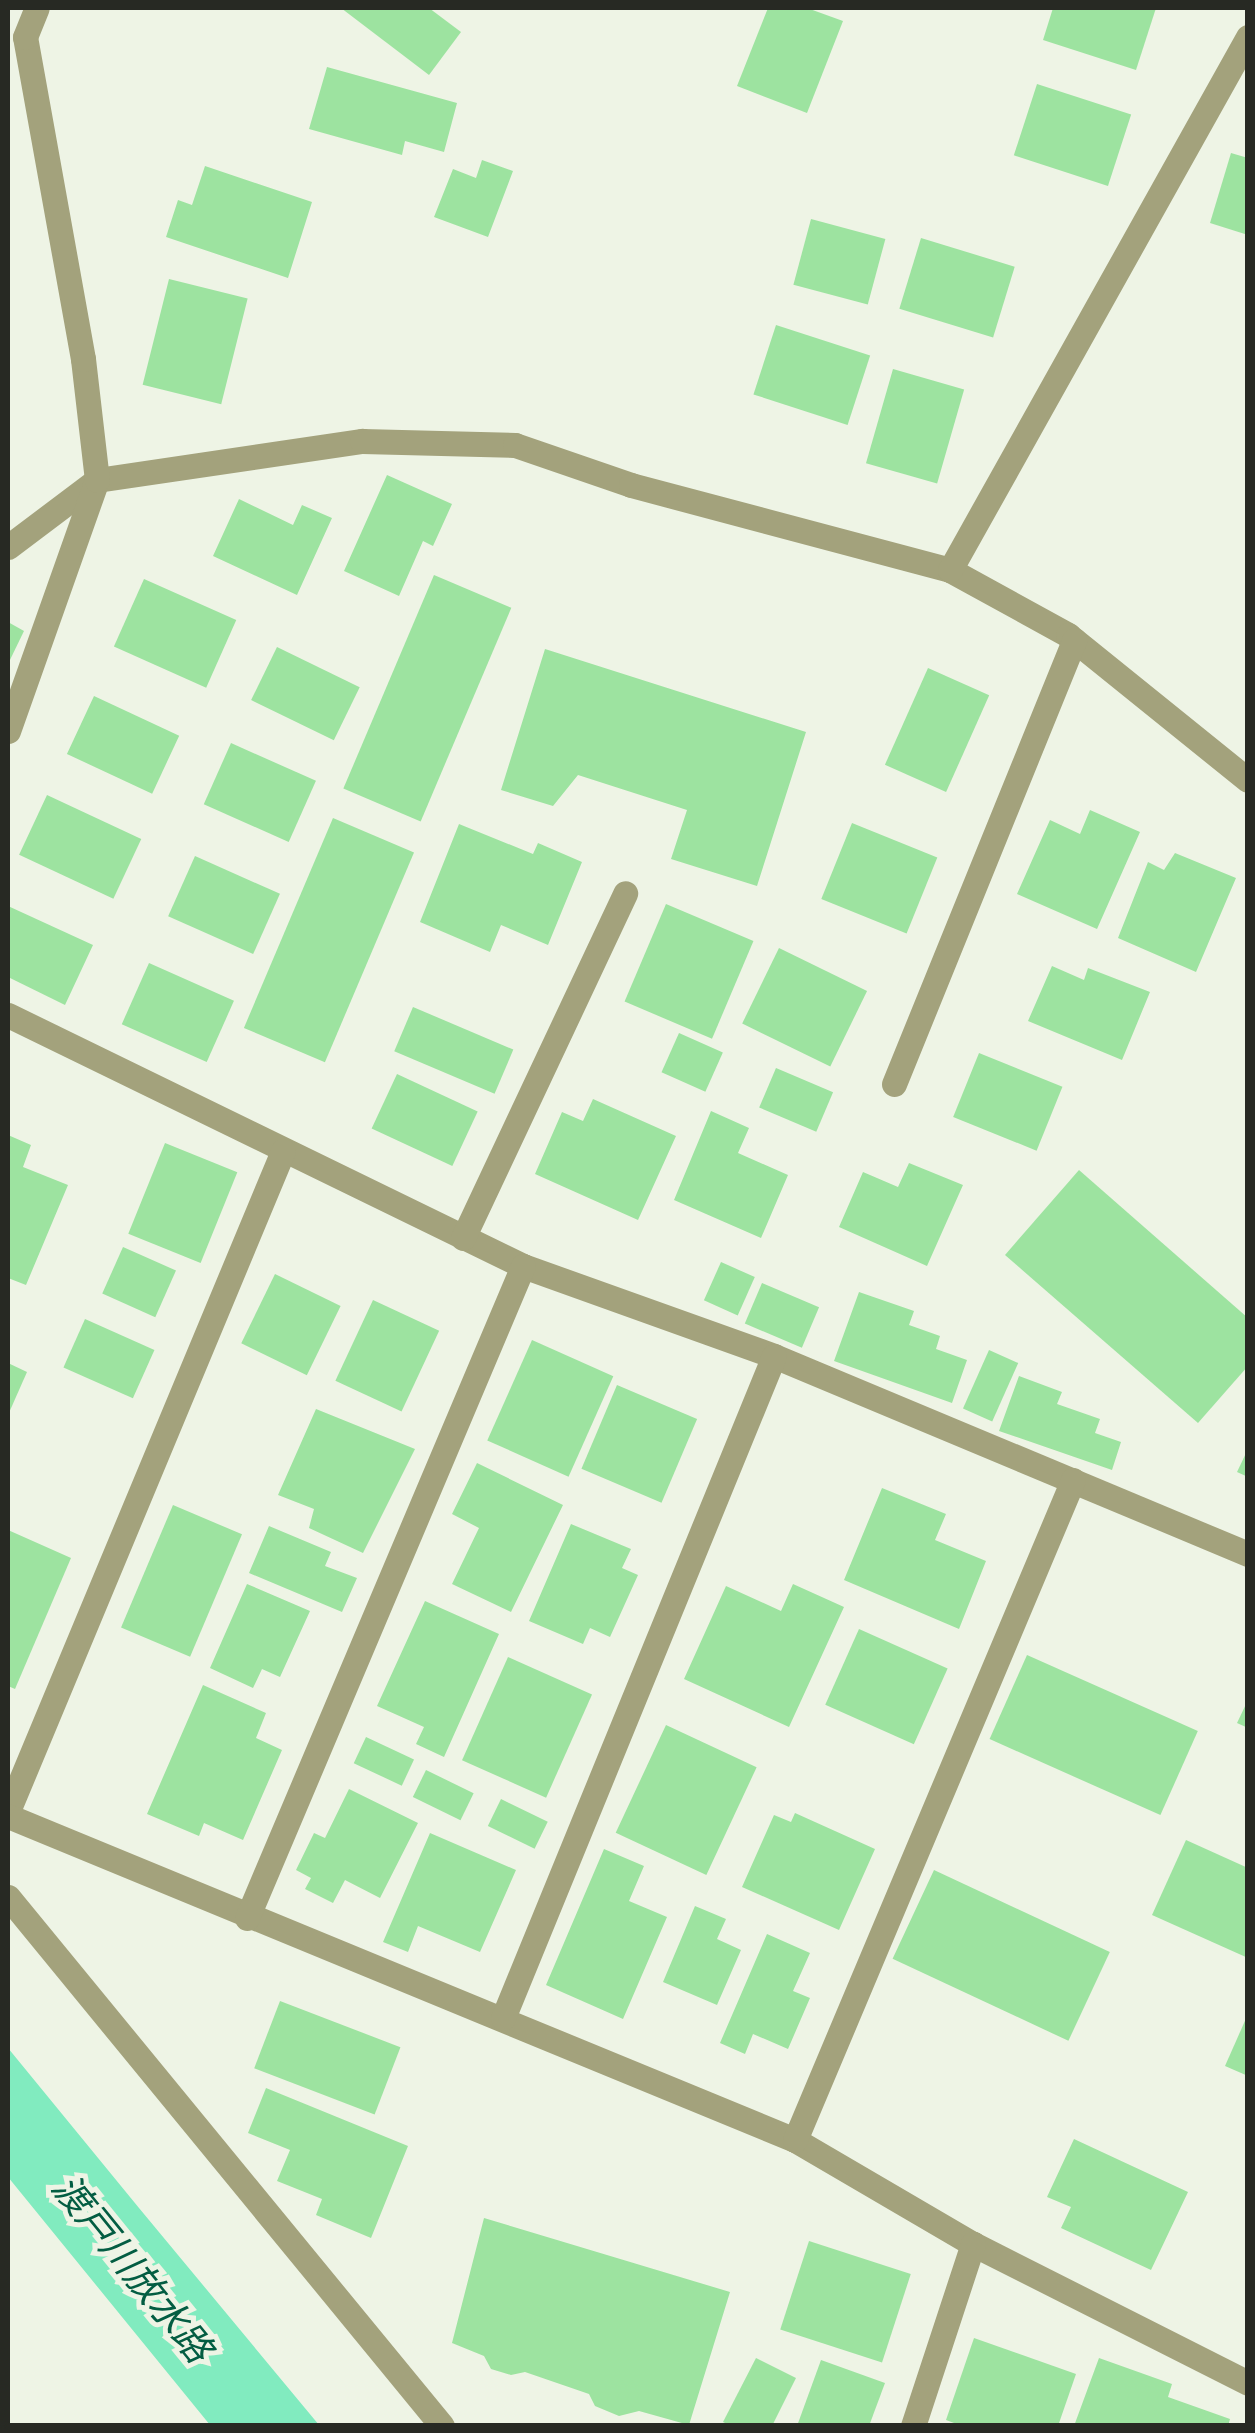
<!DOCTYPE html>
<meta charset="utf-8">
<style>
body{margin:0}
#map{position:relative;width:1255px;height:2433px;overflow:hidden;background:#eef4e5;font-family:Commissioner,"Noto Sans JP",sans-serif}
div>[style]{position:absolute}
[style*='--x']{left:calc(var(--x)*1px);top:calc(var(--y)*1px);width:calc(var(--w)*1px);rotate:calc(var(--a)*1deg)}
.water>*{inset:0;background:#81ebbf}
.building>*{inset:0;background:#9de3a0;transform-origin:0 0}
.street>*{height:25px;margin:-12.5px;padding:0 12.5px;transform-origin:12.5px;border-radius:12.5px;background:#a3a27c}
span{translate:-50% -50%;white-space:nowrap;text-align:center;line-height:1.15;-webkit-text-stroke:10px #eef4e5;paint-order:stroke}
.water-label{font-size:38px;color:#035d42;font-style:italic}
.frame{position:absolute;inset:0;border:10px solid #272923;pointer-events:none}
</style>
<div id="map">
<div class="water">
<i style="clip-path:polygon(8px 2048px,139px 2208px,319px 2425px,210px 2425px,8px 2177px)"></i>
</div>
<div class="building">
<i style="clip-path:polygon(341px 8px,429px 8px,461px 32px,429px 75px)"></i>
<i style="clip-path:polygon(768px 8px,807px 8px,843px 21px,807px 113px,737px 86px)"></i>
<i style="clip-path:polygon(1053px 8px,1156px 8px,1136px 70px,1043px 40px)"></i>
<i style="clip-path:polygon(327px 67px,457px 103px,444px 152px,405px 141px,402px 155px,309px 129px)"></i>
<i style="left:1037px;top:84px;width:99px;height:75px;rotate:18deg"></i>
<i style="clip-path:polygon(1231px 153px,1248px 158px,1248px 235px,1210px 223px)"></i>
<i style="clip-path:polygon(482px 160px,513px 171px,488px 237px,434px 217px,453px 169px,476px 178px)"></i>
<i style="clip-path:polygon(205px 166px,312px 202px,288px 278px,166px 237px,178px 200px,192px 205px)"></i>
<i style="left:811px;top:219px;width:77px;height:68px;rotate:15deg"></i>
<i style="left:921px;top:238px;width:98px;height:74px;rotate:17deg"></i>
<i style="left:169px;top:279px;width:81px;height:109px;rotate:14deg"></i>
<i style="left:776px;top:325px;width:99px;height:73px;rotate:18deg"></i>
<i style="left:893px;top:369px;width:74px;height:98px;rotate:16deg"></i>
<i style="clip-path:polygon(387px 475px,452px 504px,433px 546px,423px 541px,399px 596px,344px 571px)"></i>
<i style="clip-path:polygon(239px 499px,293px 525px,302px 505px,332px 518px,297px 595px,213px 556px)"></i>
<i style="left:434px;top:575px;width:84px;height:232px;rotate:23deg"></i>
<i style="left:144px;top:579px;width:101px;height:74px;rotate:24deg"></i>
<i style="clip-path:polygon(8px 622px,24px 631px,8px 664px)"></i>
<i style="left:277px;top:647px;width:92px;height:59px;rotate:26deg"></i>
<i style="clip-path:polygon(545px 649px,806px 732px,757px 886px,671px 859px,687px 810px,578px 775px,553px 806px,501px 790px)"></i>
<i style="left:928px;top:668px;width:67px;height:106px;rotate:24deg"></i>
<i style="left:94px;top:696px;width:94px;height:64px;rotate:25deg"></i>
<i style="left:231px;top:743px;width:93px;height:67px;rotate:24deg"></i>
<i style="left:47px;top:795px;width:104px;height:66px;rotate:25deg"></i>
<i style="clip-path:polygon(1090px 810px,1140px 832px,1097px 929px,1017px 894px,1050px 820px,1080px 834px)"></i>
<i style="left:333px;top:818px;width:88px;height:228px;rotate:23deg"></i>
<i style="left:852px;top:823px;width:92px;height:82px;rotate:22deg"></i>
<i style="clip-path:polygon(459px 824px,533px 854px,538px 843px,582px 862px,548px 945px,501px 925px,490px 952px,420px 922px)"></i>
<i style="clip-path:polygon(1175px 853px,1236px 878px,1196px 972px,1118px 938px,1148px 862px,1164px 870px)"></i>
<i style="left:195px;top:856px;width:93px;height:66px;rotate:24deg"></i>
<i style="left:666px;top:904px;width:95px;height:106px;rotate:23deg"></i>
<i style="clip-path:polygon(8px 906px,93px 945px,65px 1005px,8px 977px)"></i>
<i style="left:779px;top:948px;width:98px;height:84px;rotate:26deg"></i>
<i style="left:149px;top:963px;width:93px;height:67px;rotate:24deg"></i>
<i style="clip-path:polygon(1052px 966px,1084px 980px,1088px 968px,1150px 992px,1122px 1060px,1028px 1021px)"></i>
<i style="left:413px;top:1007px;width:109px;height:48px;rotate:23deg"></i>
<i style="left:679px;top:1033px;width:48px;height:43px;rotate:24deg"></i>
<i style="left:979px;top:1053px;width:90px;height:69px;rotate:22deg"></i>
<i style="left:776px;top:1068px;width:62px;height:43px;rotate:23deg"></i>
<i style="left:397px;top:1074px;width:89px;height:60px;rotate:25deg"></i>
<i style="clip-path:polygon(593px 1099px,676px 1136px,638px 1220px,535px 1174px,562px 1112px,583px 1121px)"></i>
<i style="clip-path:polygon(711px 1111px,749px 1128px,738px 1153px,788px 1175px,761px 1238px,674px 1200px)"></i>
<i style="clip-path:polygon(8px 1135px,31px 1145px,23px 1167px,68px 1185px,26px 1285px,8px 1278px)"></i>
<i style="left:165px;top:1143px;width:78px;height:98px;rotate:22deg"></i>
<i style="clip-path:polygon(909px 1163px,963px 1185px,927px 1266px,839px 1227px,863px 1172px,898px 1187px)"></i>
<i style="clip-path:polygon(1079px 1170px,1248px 1318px,1248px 1366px,1198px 1423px,1005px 1255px)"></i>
<i style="left:123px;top:1247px;width:58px;height:51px;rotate:24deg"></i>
<i style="left:721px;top:1262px;width:37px;height:42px;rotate:24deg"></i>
<i style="left:275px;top:1274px;width:73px;height:77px;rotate:26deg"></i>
<i style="left:762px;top:1283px;width:62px;height:44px;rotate:23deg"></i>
<i style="clip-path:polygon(859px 1292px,914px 1311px,909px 1325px,940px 1336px,936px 1349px,967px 1360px,952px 1403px,834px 1361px)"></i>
<i style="left:373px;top:1300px;width:73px;height:89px;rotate:25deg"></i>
<i style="left:85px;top:1319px;width:76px;height:53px;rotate:24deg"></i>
<i style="left:532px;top:1340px;width:89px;height:110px;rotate:24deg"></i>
<i style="left:989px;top:1350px;width:32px;height:64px;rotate:24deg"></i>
<i style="clip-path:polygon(8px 1363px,27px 1372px,8px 1415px)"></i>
<i style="clip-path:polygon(1019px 1376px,1062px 1392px,1057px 1404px,1100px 1419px,1095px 1433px,1121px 1442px,1112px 1470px,999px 1431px)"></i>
<i style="left:617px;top:1385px;width:87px;height:91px;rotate:23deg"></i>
<i style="clip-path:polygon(316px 1409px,415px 1449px,363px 1553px,309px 1528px,314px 1509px,278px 1495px)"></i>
<i style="clip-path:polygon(1248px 1449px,1248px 1477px,1237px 1472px)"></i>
<i style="clip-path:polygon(477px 1463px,563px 1505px,511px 1612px,452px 1584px,479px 1528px,452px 1514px)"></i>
<i style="clip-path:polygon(882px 1488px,946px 1514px,935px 1540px,986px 1561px,959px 1629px,844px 1580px)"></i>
<i style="left:173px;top:1505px;width:75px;height:133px;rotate:23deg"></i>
<i style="clip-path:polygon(571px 1524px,631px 1549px,622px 1568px,638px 1575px,610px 1637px,590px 1628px,583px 1644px,529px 1621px)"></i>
<i style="clip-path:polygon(269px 1526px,331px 1552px,325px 1566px,357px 1578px,342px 1612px,249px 1573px)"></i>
<i style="clip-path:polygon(8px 1530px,71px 1558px,15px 1689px,8px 1686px)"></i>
<i style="clip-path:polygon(247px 1584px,310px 1611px,280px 1677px,262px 1669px,253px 1688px,210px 1668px)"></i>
<i style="clip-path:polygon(793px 1584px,844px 1607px,789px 1727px,684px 1679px,726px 1586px,781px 1611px)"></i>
<i style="clip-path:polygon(425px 1601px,499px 1634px,444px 1757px,416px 1744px,424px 1727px,377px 1706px)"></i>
<i style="left:859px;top:1629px;width:97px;height:83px;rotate:24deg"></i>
<i style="left:1027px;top:1655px;width:187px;height:92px;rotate:24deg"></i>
<i style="left:508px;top:1657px;width:92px;height:113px;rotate:24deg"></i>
<i style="clip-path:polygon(203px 1685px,266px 1713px,256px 1738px,282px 1750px,243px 1840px,204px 1823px,199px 1836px,147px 1814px)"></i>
<i style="clip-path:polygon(1248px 1700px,1248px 1728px,1237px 1723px)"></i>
<i style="left:666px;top:1725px;width:100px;height:119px;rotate:25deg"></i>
<i style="left:366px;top:1737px;width:53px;height:29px;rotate:25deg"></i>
<i style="left:426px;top:1770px;width:53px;height:30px;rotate:26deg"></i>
<i style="clip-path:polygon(349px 1789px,418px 1823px,380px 1898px,345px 1880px,333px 1903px,305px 1889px,311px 1878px,296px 1870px,314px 1833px,325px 1838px)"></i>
<i style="left:501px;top:1799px;width:52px;height:30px;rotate:26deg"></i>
<i style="clip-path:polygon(795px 1813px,875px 1849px,839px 1930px,742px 1887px,774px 1815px,791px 1822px)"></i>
<i style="clip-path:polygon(430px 1833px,516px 1870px,480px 1952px,418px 1926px,408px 1952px,383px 1942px)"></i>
<i style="clip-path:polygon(1186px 1840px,1248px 1868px,1248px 1958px,1152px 1915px)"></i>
<i style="clip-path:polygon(604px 1849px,644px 1866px,629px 1901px,667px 1917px,623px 2019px,546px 1985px)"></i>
<i style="left:934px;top:1870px;width:194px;height:98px;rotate:25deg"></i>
<i style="clip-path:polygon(695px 1906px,726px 1919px,717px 1939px,741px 1950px,717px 2005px,663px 1982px)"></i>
<i style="clip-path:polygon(767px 1934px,810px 1953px,793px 1991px,810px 1998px,788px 2049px,753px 2034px,745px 2054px,720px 2043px)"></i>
<i style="left:280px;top:2001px;width:129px;height:72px;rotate:21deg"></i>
<i style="clip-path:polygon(1248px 2014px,1248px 2076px,1225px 2066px)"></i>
<i style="clip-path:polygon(266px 2088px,408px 2146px,371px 2238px,316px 2215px,322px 2199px,277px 2181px,290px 2150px,248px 2133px)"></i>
<i style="clip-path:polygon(1074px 2139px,1188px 2192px,1151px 2270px,1061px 2228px,1071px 2207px,1047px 2197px)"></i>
<i style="clip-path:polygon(484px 2218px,730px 2292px,689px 2425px,639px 2411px,619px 2416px,595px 2406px,589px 2394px,525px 2372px,511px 2375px,491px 2369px,484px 2356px,452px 2343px)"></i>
<i style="left:809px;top:2241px;width:107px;height:93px;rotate:18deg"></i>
<i style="clip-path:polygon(974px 2338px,1076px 2374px,1058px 2426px,962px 2426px,946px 2420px)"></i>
<i style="clip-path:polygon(756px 2358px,796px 2378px,772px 2426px,731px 2426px,723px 2422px)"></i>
<i style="clip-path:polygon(1099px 2358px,1172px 2384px,1168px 2397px,1230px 2419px,1228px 2426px,1074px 2426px)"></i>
<i style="clip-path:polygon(821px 2360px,885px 2383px,869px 2426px,797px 2426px)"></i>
</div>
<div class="street">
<i style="--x:8;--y:547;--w:111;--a:-37"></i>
<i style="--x:97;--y:480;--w:268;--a:-8.4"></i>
<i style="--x:362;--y:441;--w:153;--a:1.5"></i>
<i style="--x:515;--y:445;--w:123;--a:19"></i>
<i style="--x:631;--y:485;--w:330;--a:14.9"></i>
<i style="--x:950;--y:570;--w:135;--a:28.8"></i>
<i style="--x:1068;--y:635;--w:231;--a:38.9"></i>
<i style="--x:950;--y:570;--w:611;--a:-60.79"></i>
<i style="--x:8;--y:731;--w:266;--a:-70.5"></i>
<i style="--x:97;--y:480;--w:122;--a:-96.6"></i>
<i style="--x:83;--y:359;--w:327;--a:-100.2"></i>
<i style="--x:25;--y:37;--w:31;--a:-68"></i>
<i style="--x:8;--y:1015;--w:573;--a:25.98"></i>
<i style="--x:523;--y:1266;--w:267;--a:19.7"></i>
<i style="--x:774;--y:1356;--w:514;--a:22.67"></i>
<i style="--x:894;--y:1084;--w:479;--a:-67.9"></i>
<i style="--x:463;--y:1238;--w:381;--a:-64.8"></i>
<i style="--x:8;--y:1811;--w:715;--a:-67.38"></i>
<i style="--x:8;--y:1816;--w:851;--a:22.38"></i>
<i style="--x:795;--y:2140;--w:206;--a:30.3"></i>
<i style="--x:973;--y:2244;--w:308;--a:26.8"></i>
<i style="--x:8;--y:1897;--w:684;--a:50.63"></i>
<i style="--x:247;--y:1918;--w:708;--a:-67.06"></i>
<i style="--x:503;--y:2018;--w:715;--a:-67.74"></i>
<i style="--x:795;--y:2140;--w:716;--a:-67.16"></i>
<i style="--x:913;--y:2426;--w:192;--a:-71.8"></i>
</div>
<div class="water-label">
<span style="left:134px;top:2267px;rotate:51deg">渡戸川放水路</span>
</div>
<div class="frame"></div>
</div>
